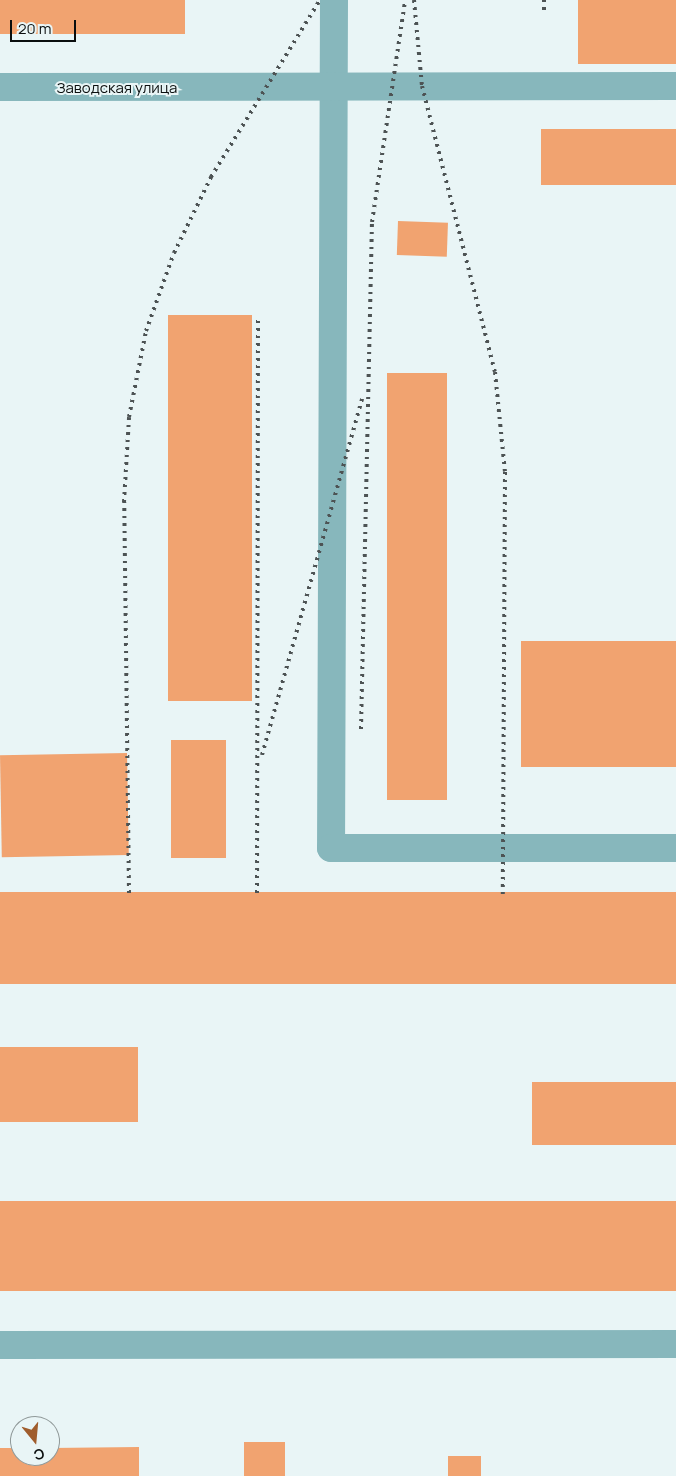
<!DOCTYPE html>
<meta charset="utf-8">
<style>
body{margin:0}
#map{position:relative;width:676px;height:1476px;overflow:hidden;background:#e9f5f6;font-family:Manrope,sans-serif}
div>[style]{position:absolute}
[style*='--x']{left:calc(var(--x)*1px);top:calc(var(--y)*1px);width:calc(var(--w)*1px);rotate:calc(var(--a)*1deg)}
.building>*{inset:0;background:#f1a370;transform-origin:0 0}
.minor>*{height:28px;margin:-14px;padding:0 14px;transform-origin:14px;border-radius:14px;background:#87b7bc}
.rail>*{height:4px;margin-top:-2px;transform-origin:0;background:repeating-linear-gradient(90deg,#4d5354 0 2.5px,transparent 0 7.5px)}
span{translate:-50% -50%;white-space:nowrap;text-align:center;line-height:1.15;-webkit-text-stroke:4px #e9f5f6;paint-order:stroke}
.street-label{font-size:15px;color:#0a0e0e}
.north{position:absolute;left:10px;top:1416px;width:50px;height:50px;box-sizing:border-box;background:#e9f5f6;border:1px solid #909999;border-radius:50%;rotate:163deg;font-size:14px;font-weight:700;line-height:20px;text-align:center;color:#0a0e0e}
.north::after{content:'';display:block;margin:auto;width:18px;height:22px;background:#a05d2d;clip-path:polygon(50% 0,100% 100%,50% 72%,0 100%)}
.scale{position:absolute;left:10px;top:20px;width:66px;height:22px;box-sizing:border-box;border:2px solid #0a0e0e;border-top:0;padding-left:6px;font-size:15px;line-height:18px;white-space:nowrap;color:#0a0e0e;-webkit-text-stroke:4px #e9f5f6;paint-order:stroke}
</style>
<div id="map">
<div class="building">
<i style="left:0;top:0;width:185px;height:34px"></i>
<i style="left:578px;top:0;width:98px;height:64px"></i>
<i style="left:541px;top:129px;width:135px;height:56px"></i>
<i style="left:398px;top:221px;width:50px;height:34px;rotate:2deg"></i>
<i style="left:168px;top:315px;width:84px;height:386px"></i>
<i style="left:387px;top:373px;width:60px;height:427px"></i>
<i style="left:521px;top:641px;width:155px;height:126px"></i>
<i style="left:226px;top:740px;width:118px;height:55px;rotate:90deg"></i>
<i style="left:127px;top:753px;width:102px;height:127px;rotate:89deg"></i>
<i style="left:0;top:892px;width:676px;height:92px"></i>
<i style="left:138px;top:1047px;width:75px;height:138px;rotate:90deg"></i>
<i style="left:676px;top:1082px;width:63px;height:144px;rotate:90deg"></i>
<i style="left:0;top:1201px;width:676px;height:90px"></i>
<i style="left:244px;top:1442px;width:41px;height:34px"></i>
<i style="clip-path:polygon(139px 1447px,139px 1476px,0 1476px,0 1448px,20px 1448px,20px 1456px,50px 1456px,50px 1448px)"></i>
<i style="left:448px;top:1456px;width:33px;height:20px"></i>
</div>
<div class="minor">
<i style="--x:334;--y:0;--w:848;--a:90.2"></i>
<i style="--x:331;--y:848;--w:345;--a:0"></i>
<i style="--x:0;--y:87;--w:676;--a:-0.08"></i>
<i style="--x:0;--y:1345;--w:676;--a:-0.08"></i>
</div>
<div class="rail">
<i style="--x:414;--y:0;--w:86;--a:84.7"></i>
<i style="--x:422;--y:86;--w:295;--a:75.7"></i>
<i style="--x:495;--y:372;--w:100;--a:84.3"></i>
<i style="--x:505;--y:472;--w:422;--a:90.3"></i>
<i style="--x:544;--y:0;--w:11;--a:90"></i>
<i style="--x:361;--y:729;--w:507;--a:-88.76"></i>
<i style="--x:372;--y:222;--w:224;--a:-81.5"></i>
<i style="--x:262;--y:755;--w:370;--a:-74.3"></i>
<i style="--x:129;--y:893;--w:391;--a:-90.7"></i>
<i style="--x:124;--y:502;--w:85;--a:-86.6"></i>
<i style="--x:129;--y:417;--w:88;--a:-78.8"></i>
<i style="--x:146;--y:331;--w:83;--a:-70.3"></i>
<i style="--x:174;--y:253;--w:85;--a:-64"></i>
<i style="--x:211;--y:177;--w:208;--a:-58.4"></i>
<i style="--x:257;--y:893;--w:574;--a:-89.9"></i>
</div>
<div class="street-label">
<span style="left:117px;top:88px">Заводская улица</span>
</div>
<div class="north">С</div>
<div class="scale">20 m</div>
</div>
